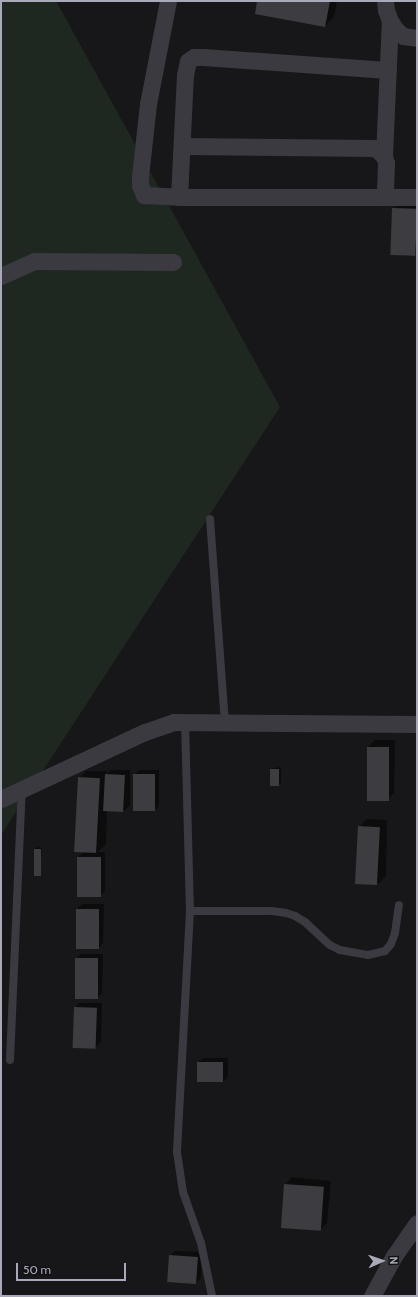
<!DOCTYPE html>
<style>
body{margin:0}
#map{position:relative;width:418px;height:1297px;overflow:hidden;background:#171719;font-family:Cabin,sans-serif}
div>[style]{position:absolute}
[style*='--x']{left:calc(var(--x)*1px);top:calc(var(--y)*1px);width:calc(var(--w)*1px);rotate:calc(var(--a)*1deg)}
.green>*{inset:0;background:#1e2821}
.shadow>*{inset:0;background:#0007}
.building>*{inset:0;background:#3c3c41;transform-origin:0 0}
.service>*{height:8px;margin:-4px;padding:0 4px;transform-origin:4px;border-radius:4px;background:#3a3a40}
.minor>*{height:17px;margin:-8.5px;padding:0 8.5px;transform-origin:8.5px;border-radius:8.5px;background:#3a3a40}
span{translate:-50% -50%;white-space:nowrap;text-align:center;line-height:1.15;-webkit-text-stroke:3px #121214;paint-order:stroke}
.frame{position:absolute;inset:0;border:2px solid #a8aaba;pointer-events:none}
.north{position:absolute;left:362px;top:1241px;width:40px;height:40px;-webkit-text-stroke:3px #121214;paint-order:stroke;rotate:88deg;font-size:11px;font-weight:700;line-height:16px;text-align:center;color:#a8aaba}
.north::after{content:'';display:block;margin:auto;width:14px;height:18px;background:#a8aaba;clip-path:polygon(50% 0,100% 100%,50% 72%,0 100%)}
.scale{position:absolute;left:16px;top:1263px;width:110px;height:18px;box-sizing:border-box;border:2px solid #a8aaba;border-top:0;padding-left:5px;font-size:12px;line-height:14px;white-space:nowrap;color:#a8aaba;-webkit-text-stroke:3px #121214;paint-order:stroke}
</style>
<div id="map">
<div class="green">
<i style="clip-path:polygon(1px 1px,56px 1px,280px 407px,1px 835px)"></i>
</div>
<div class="shadow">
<i style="clip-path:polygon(258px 1px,337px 1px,334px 17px,325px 26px)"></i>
<i style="clip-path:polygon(401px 202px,417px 202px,417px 253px,414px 255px,393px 209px)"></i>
<i style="clip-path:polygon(375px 740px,395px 740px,394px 793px,387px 800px,368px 747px)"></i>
<i style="clip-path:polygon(281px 767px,281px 783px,278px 785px,271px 770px,273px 768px)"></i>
<i style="clip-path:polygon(111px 770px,130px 770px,130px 805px,125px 810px,107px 810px,106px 844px,98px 852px,105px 852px,105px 891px,100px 896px,78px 896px,78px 857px,85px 851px,79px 778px,86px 771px,107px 771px,107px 774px)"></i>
<i style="clip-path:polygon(139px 770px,159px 770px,159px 806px,154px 811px,134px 775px)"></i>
<i style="clip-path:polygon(367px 819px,387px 820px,386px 876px,378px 884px,359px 827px)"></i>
<i style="clip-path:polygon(37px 847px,42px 848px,40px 873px,38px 875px,34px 849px)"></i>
<i style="clip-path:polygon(82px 904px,104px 904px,103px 943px,99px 948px,77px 909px)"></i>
<i style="clip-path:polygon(81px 954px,103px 954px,102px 993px,97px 998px,76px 958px)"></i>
<i style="clip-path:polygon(79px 1003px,102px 1003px,101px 1042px,96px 1047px,75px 1008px)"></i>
<i style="clip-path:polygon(203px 1058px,228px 1058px,228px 1077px,223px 1082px,198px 1063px)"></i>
<i style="clip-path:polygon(292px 1177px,331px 1181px,327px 1223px,320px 1230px,285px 1185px)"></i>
<i style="clip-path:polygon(175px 1251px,202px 1252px,201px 1278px,196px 1283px,170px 1256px)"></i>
</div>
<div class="building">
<i style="clip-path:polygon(257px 1px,330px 1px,325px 27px,255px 14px)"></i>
<i style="left:392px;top:208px;width:25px;height:47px;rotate:2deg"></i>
<i style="left:367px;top:747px;width:22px;height:54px"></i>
<i style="left:270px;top:769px;width:9px;height:17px"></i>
<i style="left:105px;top:774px;width:20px;height:37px;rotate:3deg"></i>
<i style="left:133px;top:774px;width:22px;height:37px"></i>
<i style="left:78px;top:777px;width:22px;height:75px;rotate:3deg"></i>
<i style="left:358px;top:826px;width:22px;height:58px;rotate:3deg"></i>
<i style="left:34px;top:849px;width:7px;height:27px"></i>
<i style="left:77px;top:857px;width:24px;height:40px"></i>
<i style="left:76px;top:909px;width:23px;height:40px"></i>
<i style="left:75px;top:958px;width:23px;height:41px"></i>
<i style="left:74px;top:1007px;width:23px;height:41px;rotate:2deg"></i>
<i style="left:197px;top:1062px;width:26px;height:20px"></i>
<i style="left:284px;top:1184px;width:40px;height:44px;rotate:4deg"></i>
<i style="left:169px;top:1255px;width:29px;height:27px;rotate:4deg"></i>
</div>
<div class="service">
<i style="--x:210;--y:519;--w:204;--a:85.8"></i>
<i style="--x:185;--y:721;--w:190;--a:88.5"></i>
<i style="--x:190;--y:911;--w:241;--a:93.1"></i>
<i style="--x:177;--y:1152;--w:40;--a:81.5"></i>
<i style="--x:183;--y:1192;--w:54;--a:70.6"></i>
<i style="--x:201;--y:1243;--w:54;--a:78.3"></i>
<i style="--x:190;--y:911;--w:82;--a:0"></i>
<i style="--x:272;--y:911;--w:14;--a:8"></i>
<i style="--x:286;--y:913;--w:9;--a:18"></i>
<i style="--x:295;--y:916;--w:12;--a:31"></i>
<i style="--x:305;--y:922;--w:34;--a:43"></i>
<i style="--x:330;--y:945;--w:11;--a:27"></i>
<i style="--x:340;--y:950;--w:28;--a:10"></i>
<i style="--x:368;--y:955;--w:17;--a:-13"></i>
<i style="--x:385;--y:951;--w:9;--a:-49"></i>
<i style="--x:391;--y:944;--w:12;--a:-70"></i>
<i style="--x:395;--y:933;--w:28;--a:-82"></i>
<i style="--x:10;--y:1060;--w:270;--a:-87.5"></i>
</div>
<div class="minor">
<i style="--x:168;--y:1;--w:105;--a:101"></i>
<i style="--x:148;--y:104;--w:72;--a:96.3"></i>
<i style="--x:140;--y:176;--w:9;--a:90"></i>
<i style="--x:140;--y:185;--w:11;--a:68"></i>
<i style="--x:144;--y:195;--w:35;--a:3"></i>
<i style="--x:179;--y:197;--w:238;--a:0"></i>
<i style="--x:385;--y:1;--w:9;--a:84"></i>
<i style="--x:386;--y:10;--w:12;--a:70"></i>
<i style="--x:390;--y:21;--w:11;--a:56"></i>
<i style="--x:396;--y:30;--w:9;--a:41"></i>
<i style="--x:403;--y:36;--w:14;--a:8"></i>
<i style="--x:182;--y:146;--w:193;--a:0.6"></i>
<i style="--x:375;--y:148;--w:12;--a:42"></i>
<i style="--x:384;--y:156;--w:7;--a:74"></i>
<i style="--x:386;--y:163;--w:34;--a:92"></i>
<i style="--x:384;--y:156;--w:135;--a:-87.5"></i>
<i style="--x:179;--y:197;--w:122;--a:-87.2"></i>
<i style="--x:185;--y:75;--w:14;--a:-78"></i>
<i style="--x:188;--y:61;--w:7;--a:-34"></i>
<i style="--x:194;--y:57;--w:9;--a:0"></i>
<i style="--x:203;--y:57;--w:185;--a:4"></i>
<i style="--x:1;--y:276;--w:36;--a:-24"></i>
<i style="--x:34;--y:261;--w:139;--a:0.4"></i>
<i style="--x:1;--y:799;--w:159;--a:-25"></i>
<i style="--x:145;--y:732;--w:31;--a:-19"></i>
<i style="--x:174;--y:722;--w:243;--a:0.5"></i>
<i style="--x:372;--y:1296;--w:46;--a:-61.2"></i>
<i style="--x:394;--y:1256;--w:40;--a:-55.1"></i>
</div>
<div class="frame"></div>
<div class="north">N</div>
<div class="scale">50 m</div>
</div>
